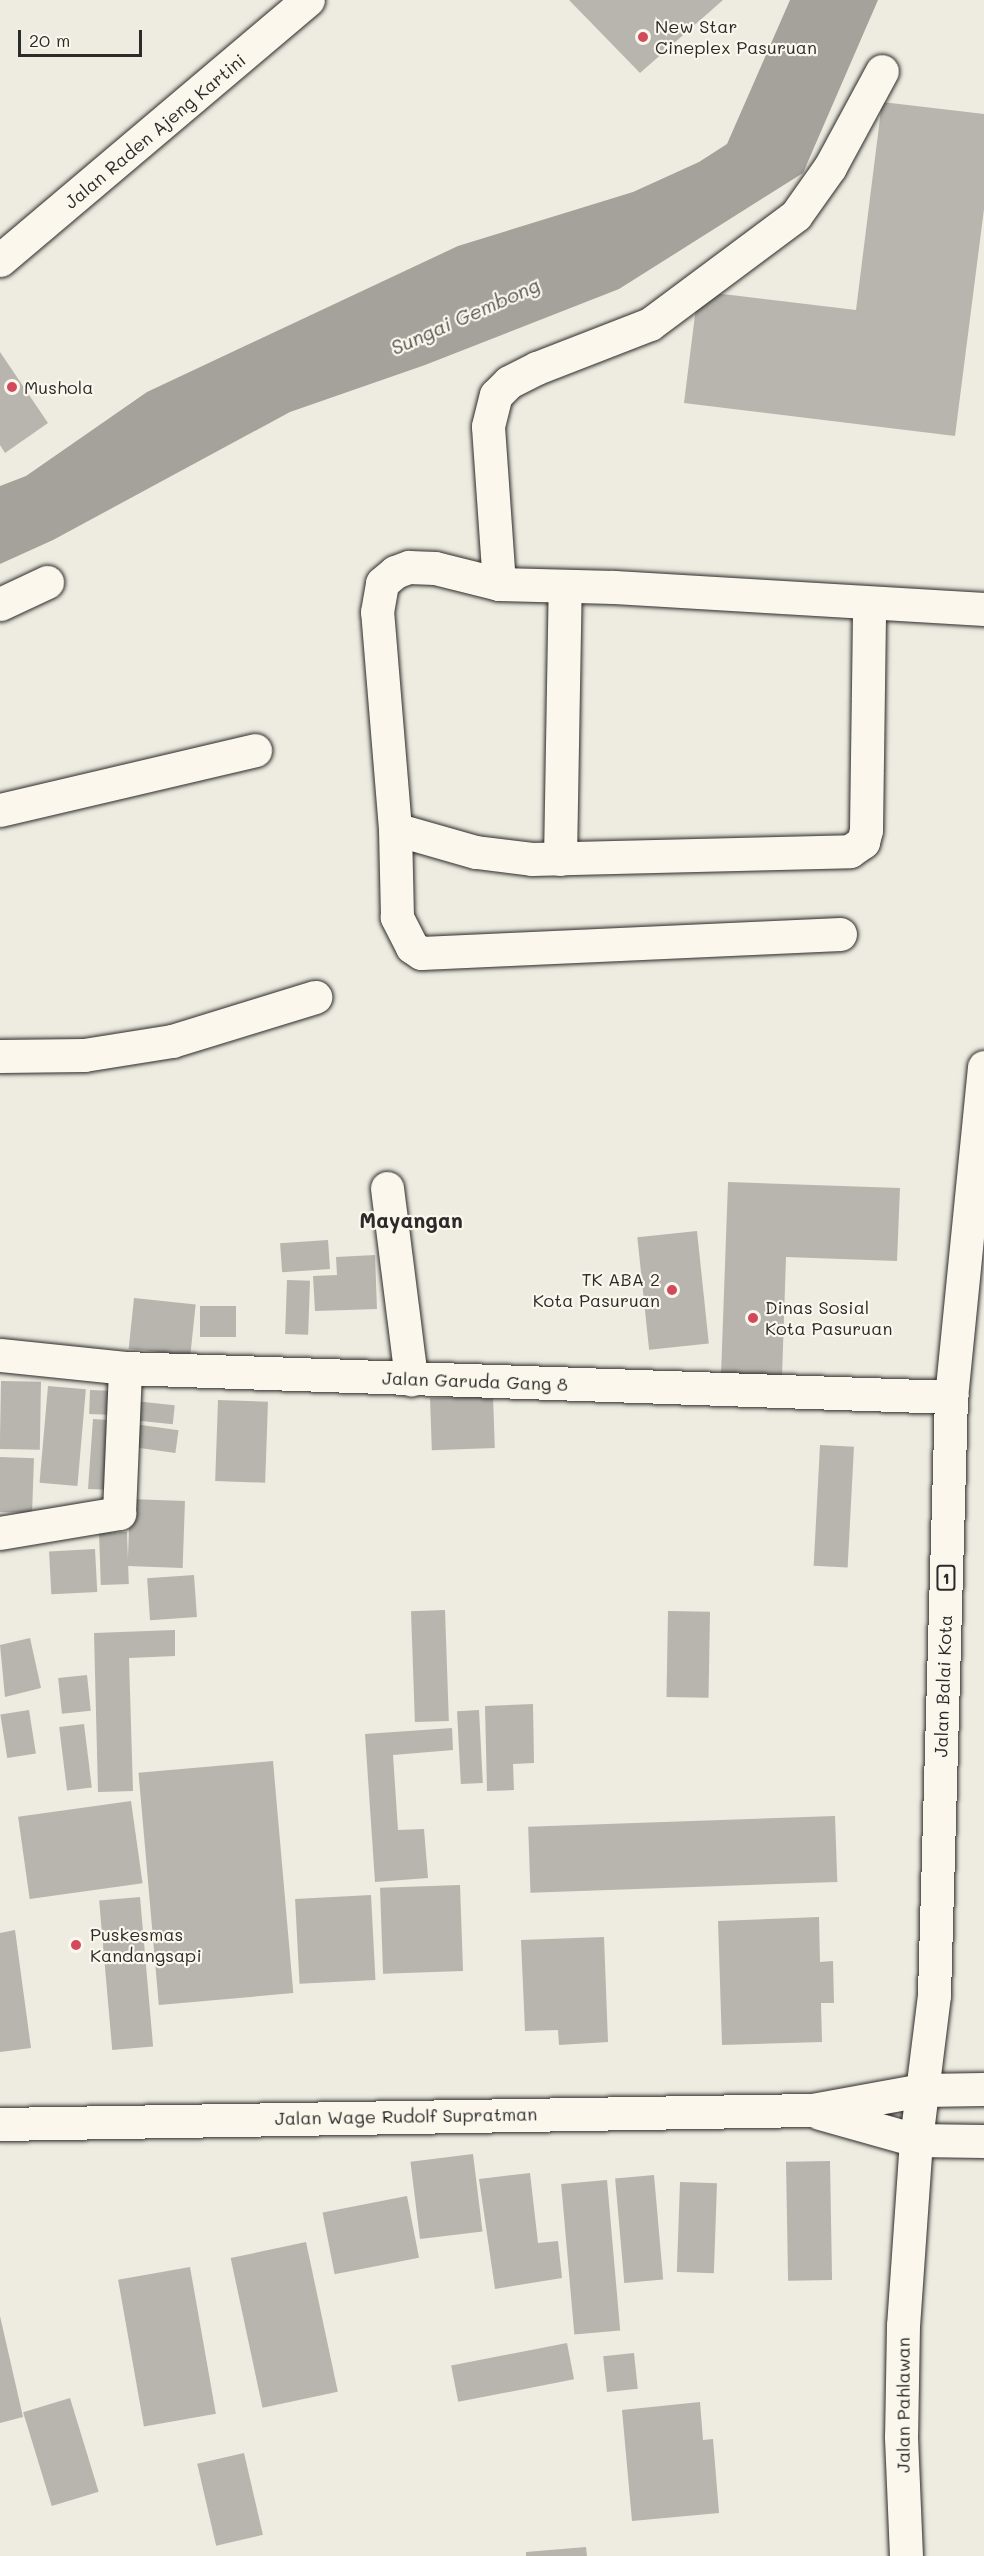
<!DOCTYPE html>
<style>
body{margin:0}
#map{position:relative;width:984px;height:2556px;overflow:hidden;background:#eeebe0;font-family:Mali,sans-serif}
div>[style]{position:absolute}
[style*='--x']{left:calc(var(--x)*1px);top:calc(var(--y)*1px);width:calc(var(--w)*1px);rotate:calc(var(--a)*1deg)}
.water>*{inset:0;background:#a4a29a}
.building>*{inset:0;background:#b8b5ae;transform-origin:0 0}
.roads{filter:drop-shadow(0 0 2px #2b2b2b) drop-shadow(0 0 2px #2b2b2b)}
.minor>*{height:33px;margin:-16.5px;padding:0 16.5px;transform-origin:16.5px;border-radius:16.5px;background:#fbf7ec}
.major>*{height:33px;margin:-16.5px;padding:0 16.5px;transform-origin:16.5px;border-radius:16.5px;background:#fbf7ec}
.highway>*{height:33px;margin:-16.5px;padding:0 16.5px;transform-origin:16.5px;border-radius:16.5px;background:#fbf7ec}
.dots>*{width:16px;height:16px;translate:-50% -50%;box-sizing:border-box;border:3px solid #fbf7ec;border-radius:50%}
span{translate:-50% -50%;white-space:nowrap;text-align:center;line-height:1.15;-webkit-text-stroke:4.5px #fbf7ec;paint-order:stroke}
.shield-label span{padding:2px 4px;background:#fbf7ec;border:2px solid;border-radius:4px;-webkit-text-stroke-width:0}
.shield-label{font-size:16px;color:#2b2b2b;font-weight:700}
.poi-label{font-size:18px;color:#2b2b2b}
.left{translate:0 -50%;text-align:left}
.right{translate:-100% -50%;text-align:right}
.street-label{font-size:18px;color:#2b2b2b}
.water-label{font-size:20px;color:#555552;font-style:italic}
.quarter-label{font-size:21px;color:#2b2b2b;font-weight:700}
.scale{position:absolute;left:18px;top:30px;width:124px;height:27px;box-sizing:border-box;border:3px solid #2b2b2b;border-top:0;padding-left:8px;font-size:18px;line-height:21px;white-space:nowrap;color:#2b2b2b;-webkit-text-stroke:4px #fbf7ec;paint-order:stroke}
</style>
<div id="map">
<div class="water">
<i style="clip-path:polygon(790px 0,878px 0,803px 173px,619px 289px,425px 365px,290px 412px,53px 540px,0 564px,0 486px,26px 476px,147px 392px,458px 246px,633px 192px,699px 162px,727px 144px)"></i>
</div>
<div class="building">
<i style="clip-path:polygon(569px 0,723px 0,640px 73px)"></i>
<i style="clip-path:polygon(882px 102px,984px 114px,984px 209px,955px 436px,684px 403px,698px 291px,856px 310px)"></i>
<i style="clip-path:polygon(0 352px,48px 423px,5px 453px,0 445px)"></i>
<i style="clip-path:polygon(728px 1182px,900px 1188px,897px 1261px,786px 1257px,782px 1377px,721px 1375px)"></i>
<i style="left:697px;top:1231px;width:113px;height:60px;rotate:84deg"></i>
<i style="left:328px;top:1240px;width:29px;height:48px;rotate:86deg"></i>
<i style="clip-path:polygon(375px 1255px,377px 1309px,315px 1311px,313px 1276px,337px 1275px,336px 1257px)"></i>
<i style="left:287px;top:1280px;width:23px;height:54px;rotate:2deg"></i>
<i style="left:134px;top:1298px;width:62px;height:51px;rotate:6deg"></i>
<i style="left:236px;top:1306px;width:31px;height:36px;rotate:90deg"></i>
<i style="left:1px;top:1381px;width:40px;height:68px;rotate:1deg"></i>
<i style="left:48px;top:1386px;width:38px;height:97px;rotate:5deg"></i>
<i style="left:90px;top:1390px;width:34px;height:24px;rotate:2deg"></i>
<i style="left:493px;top:1396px;width:52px;height:63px;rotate:88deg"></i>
<i style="left:218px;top:1400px;width:50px;height:81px;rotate:2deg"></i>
<i style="left:134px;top:1401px;width:41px;height:19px;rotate:6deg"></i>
<i style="clip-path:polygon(93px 1419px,125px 1421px,115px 1490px,88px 1489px)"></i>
<i style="left:134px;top:1424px;width:45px;height:23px;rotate:8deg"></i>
<i style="left:820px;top:1445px;width:34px;height:121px;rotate:3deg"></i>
<i style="left:0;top:1457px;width:34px;height:55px;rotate:2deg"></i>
<i style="left:130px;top:1499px;width:55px;height:67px;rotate:2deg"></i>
<i style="left:127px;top:1532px;width:52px;height:28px;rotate:88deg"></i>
<i style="left:95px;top:1549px;width:43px;height:46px;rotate:87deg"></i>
<i style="left:194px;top:1575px;width:42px;height:47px;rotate:86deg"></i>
<i style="left:445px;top:1610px;width:111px;height:34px;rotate:88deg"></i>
<i style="left:668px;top:1611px;width:42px;height:86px;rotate:1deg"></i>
<i style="clip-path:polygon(175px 1630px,175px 1656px,129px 1658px,133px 1791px,98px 1792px,94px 1633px)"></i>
<i style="clip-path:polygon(30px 1638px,41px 1688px,5px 1697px,0 1645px)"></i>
<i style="left:87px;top:1675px;width:36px;height:29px;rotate:84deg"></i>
<i style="clip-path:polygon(533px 1704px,534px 1763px,513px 1764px,514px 1790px,487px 1791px,485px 1706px)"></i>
<i style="left:29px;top:1710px;width:44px;height:29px;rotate:81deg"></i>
<i style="left:479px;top:1710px;width:73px;height:22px;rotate:87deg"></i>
<i style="left:84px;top:1724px;width:64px;height:25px;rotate:83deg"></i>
<i style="clip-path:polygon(452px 1728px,453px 1750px,393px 1755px,398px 1830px,424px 1829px,428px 1878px,375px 1882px,365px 1734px)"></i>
<i style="left:273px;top:1761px;width:233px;height:135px;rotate:85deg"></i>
<i style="left:131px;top:1801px;width:83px;height:114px;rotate:82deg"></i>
<i style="left:835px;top:1816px;width:66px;height:307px;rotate:88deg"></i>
<i style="left:460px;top:1885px;width:86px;height:80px;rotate:88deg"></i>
<i style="left:371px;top:1895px;width:85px;height:76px;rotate:87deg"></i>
<i style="left:140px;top:1897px;width:150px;height:41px;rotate:85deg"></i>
<i style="clip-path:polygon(819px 1917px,820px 1962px,833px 1961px,834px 2003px,821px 2003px,822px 2042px,722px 2045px,718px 1921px)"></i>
<i style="clip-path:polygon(15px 1930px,31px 2048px,0 2052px,0 1933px)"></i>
<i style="clip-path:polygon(604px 1937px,608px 2042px,559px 2045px,558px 2030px,525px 2031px,521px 1940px)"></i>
<i style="left:473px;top:2154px;width:78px;height:63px;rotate:83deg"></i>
<i style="left:830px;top:2161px;width:119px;height:44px;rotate:89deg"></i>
<i style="clip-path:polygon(530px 2173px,538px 2243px,558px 2241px,562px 2278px,495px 2289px,479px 2179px)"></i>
<i style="left:654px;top:2175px;width:105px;height:39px;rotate:85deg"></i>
<i style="left:607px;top:2180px;width:151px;height:46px;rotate:85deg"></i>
<i style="left:680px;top:2182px;width:37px;height:90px;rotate:2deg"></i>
<i style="left:407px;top:2196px;width:63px;height:86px;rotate:79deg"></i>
<i style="left:306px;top:2242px;width:153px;height:77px;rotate:78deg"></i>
<i style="left:190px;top:2267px;width:149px;height:73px;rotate:80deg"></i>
<i style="clip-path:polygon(0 2316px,23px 2417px,0 2423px)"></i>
<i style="left:567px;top:2343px;width:37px;height:118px;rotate:79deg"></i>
<i style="left:634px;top:2353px;width:36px;height:31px;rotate:84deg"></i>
<i style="left:70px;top:2398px;width:98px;height:49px;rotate:73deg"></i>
<i style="clip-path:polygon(700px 2402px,703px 2440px,713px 2439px,719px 2513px,632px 2521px,622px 2410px)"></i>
<i style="left:244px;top:2453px;width:84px;height:48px;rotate:77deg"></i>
<i style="clip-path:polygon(586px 2547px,587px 2556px,526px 2556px,526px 2552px)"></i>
</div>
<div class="roads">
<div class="minor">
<i style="--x:499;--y:584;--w:158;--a:-94"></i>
<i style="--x:488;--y:426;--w:32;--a:-76"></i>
<i style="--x:496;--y:395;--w:18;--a:-45"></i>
<i style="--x:509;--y:382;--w:31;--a:-27"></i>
<i style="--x:537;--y:368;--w:121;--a:-21.3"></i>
<i style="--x:650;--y:324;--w:182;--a:-36.7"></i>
<i style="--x:796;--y:215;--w:59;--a:-54.7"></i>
<i style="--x:830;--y:167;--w:109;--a:-61.6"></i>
<i style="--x:0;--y:604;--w:52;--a:-25.1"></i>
<i style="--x:0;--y:810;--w:262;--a:-13.2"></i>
<i style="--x:395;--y:829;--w:84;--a:15.9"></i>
<i style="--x:476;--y:852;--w:56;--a:7.1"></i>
<i style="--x:532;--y:859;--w:318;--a:-1.4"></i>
<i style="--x:850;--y:851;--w:16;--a:-35"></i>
<i style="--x:863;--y:842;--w:12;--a:-76"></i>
<i style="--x:866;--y:830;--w:227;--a:-89.2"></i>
<i style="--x:560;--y:859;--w:273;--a:-89"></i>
<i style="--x:840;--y:934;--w:419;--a:177.4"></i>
<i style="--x:421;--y:953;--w:11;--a:-146"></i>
<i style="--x:412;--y:947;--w:34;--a:-117"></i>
<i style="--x:397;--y:917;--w:88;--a:-91.3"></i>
<i style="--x:395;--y:829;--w:218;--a:-94.7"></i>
<i style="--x:377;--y:612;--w:29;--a:-80"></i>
<i style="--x:382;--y:583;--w:17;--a:-40"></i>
<i style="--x:395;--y:572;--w:15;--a:-20"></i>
<i style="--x:409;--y:567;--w:26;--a:2"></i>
<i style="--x:435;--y:568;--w:66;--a:14"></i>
<i style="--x:499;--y:584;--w:115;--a:1.5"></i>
<i style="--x:614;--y:587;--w:371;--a:3.4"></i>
<i style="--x:0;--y:1056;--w:84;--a:-0.7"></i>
<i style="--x:84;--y:1055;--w:89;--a:-9"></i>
<i style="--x:172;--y:1041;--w:150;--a:-17.1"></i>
<i style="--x:387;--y:1188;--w:193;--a:82.8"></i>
<i style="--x:0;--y:1355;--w:126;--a:5.9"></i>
<i style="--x:125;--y:1368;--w:827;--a:2.01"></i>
<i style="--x:0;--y:1533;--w:121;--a:-9.5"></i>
<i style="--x:119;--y:1513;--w:145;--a:-87.6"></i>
</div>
<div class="major">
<i style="--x:0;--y:260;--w:403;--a:-40.2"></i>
<i style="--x:820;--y:2113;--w:100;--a:15.7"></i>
<i style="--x:916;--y:2140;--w:185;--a:94"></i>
<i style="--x:903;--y:2325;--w:112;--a:91"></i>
<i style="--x:901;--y:2437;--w:119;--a:87.6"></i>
<i style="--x:0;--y:2124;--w:812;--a:-0.99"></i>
<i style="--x:812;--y:2110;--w:112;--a:-10.3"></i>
</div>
<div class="highway">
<i style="--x:984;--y:1067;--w:332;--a:95.7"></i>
<i style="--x:951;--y:1397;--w:598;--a:91.63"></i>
<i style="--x:934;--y:1995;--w:146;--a:97.1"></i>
<i style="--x:916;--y:2140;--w:68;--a:0.8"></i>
<i style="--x:922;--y:2090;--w:62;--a:-0.9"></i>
</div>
</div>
<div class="dots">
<i style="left:643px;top:37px;background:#d1495b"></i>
<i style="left:12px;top:387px;background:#d1495b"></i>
<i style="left:672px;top:1290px;background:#d1495b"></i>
<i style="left:753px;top:1318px;background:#d1495b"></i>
<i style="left:76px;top:1945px;background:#d1495b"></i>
</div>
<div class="shield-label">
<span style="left:946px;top:1578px">1</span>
</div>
<div class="poi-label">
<span class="left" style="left:655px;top:37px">New Star<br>Cineplex Pasuruan</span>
<span class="left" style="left:24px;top:387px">Mushola</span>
<span class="right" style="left:660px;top:1290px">TK ABA 2<br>Kota Pasuruan</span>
<span class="left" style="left:765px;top:1318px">Dinas Sosial<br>Kota Pasuruan</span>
<span class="left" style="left:90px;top:1945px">Puskesmas<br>Kandangsapi</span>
</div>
<div class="street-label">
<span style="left:155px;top:131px;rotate:-40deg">Jalan Raden Ajeng Kartini</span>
<span style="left:475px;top:1381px;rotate:2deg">Jalan Garuda Gang 8</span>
<span style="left:943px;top:1686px;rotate:-88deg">Jalan Balai Kota</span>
<span style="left:406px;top:2116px;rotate:-1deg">Jalan Wage Rudolf Supratman</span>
<span style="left:903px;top:2405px;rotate:-90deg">Jalan Pahlawan</span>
</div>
<div class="water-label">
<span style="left:465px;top:316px;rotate:-24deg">Sungai Gembong</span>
</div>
<div class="quarter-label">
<span style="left:411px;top:1220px">Mayangan</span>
</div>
<div class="scale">20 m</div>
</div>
